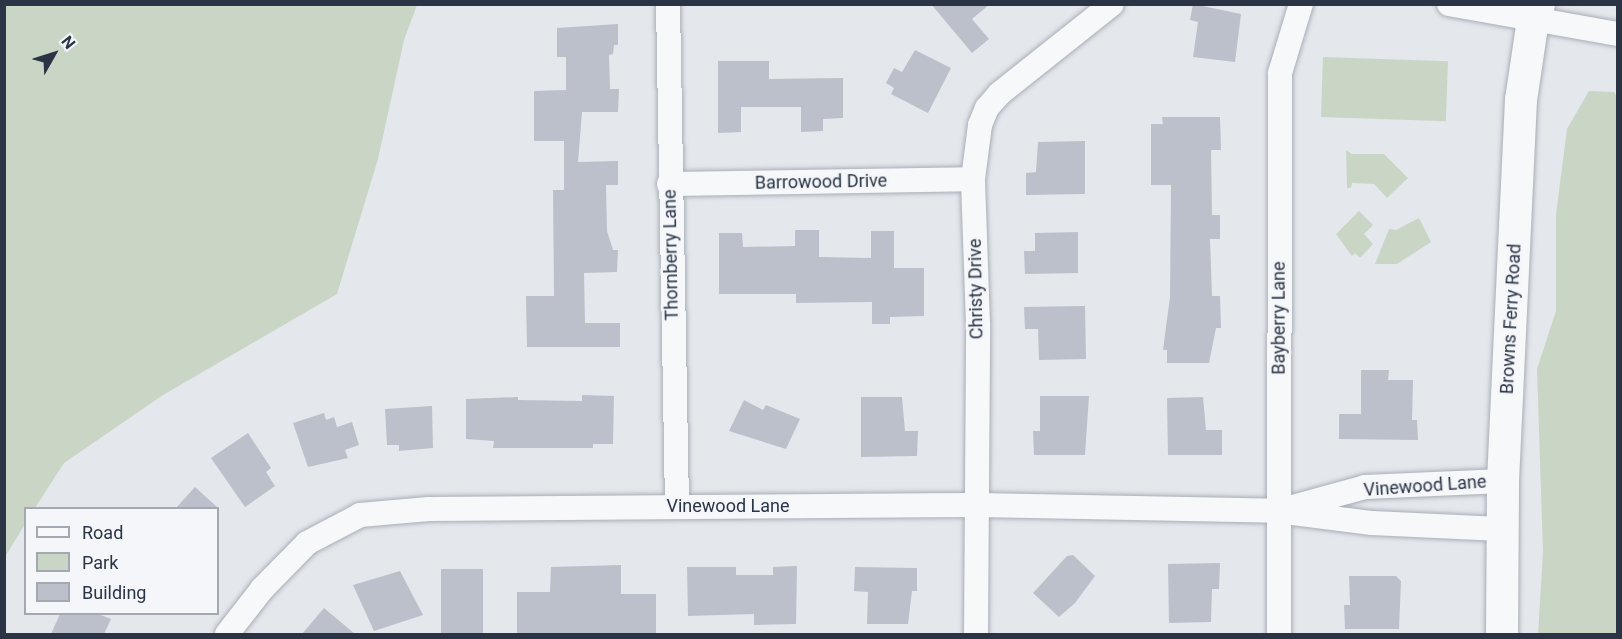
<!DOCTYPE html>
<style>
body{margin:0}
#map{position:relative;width:1622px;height:639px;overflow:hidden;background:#e4e7ec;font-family:Roboto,sans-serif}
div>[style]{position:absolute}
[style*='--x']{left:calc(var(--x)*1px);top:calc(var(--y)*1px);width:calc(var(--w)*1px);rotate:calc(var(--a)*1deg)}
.green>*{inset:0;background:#c9d6c5;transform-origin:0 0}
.building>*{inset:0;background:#bbc0ca;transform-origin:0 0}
.roads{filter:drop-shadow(0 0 2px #a9aeb7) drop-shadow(0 0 2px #a9aeb7)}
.minor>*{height:24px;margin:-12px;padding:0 12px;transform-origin:12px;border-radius:12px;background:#f7f8fa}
.tertiary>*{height:32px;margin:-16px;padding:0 16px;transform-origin:16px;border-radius:16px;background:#f7f8fa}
span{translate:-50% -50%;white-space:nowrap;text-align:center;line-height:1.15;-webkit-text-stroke:5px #f4f6f9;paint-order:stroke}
.street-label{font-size:18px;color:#2b3445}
.frame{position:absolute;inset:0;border:6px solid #2b3445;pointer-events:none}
.legend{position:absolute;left:24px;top:507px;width:195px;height:108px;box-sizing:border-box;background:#f4f6f9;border:2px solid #a4a8b1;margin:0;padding:8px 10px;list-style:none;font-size:18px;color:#2b3445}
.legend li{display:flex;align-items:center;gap:12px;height:30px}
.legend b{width:30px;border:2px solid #a4a8b1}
.north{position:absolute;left:24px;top:24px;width:60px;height:60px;-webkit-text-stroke:4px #f4f6f9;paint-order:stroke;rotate:51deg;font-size:16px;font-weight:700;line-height:24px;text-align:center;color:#2b3445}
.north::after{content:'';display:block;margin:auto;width:21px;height:27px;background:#2b3445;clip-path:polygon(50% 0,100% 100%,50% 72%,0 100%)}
</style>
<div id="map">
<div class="green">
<i style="clip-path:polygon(5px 4px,417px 5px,404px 40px,378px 159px,337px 294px,163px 395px,64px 463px,35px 508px,26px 508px,25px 524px,5px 557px)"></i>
<i style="left:1323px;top:57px;width:125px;height:60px;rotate:2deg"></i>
<i style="clip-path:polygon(1589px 91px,1614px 92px,1617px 97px,1617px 634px,1538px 634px,1543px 552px,1537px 369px,1556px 311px,1556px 214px,1567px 129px)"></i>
<i style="clip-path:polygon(1346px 150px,1352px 154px,1384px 154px,1408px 178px,1387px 198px,1374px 184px,1352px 183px,1351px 188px,1347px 188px)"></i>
<i style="clip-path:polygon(1359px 211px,1373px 225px,1364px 234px,1373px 244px,1360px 258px,1355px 253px,1352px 256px,1336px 234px)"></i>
<i style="clip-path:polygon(1419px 218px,1431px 242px,1397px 264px,1375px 264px,1389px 229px,1396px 230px)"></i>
</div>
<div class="building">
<i style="clip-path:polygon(931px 4px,990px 4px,972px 19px,989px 39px,972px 53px)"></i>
<i style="clip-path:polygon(1193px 4px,1241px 14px,1235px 62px,1193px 57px,1198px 22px,1190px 20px)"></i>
<i style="clip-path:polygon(618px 24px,618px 45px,614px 45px,613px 54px,609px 55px,610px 89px,619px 89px,618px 112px,582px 112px,578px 162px,618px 161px,618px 185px,606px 185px,607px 231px,613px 250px,618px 250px,617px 272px,584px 273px,585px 323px,620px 323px,620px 347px,527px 347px,526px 296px,554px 296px,553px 190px,564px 190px,564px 141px,534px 141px,534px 91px,566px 90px,566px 57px,557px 57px,557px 28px)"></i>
<i style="clip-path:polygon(915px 50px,951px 68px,928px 113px,891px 94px,894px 88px,886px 83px,894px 68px,902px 72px)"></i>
<i style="clip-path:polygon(718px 61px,769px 61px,769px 79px,843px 78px,843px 118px,823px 119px,823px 131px,801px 132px,801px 107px,741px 107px,741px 132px,718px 133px)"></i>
<i style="clip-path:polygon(1162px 117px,1220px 117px,1221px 150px,1211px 150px,1212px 215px,1220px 215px,1220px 239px,1210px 239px,1212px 296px,1220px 296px,1221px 328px,1216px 328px,1209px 363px,1167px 363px,1167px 350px,1163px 350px,1170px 297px,1171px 185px,1151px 185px,1151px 124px,1163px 124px)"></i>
<i style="clip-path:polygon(1085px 141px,1085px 194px,1026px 195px,1026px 173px,1036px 172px,1038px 142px)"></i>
<i style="clip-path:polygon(795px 230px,819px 230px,819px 257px,871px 258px,871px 231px,894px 231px,894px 268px,924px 268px,924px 316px,890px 317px,890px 324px,872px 324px,872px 302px,796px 303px,796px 294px,719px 294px,719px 233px,742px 233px,743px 247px,795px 246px)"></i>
<i style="clip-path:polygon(1078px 232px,1078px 273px,1025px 274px,1024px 251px,1035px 251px,1035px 233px)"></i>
<i style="clip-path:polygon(1085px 306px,1086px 359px,1039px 360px,1038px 329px,1025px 329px,1024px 307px)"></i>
<i style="clip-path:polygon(1361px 370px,1389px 370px,1388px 380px,1413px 380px,1412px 420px,1417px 420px,1418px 440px,1339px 439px,1339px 414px,1361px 414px)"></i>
<i style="clip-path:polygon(582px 395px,614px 396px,613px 444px,593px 444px,593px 448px,493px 448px,494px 441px,466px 439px,466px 399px,518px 397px,518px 400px,582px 401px)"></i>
<i style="clip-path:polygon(1040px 396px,1089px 396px,1085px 455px,1034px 455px,1033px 431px,1040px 431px)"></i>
<i style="clip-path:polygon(861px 397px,902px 397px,905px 431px,918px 431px,917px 456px,861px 457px)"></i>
<i style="clip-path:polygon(1203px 397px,1206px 430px,1222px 430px,1222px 455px,1168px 455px,1167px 398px)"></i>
<i style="clip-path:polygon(744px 400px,763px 410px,766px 405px,800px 419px,786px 449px,729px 431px)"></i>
<i style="clip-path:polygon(432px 406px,433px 448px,399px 451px,399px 445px,387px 445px,385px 409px)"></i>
<i style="clip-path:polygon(324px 413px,326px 420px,334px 417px,337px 427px,352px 422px,359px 445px,345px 450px,348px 458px,308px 467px,293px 423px)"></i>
<i style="clip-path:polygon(248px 433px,271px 468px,266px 472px,275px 486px,245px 507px,211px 458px)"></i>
<i style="clip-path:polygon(195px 487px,218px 508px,176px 508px)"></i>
<i style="clip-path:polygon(1073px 555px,1095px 576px,1075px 603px,1059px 617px,1033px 593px,1067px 556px)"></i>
<i style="clip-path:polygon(1220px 563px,1219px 589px,1212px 589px,1211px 622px,1169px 623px,1168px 564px)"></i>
<i style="clip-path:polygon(621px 565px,621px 594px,656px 594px,656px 634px,517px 634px,517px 592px,550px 592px,551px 567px)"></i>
<i style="clip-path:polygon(797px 566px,796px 624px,754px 625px,754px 614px,688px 616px,687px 567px,736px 567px,736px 575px,773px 575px,773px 567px)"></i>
<i style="clip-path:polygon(855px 567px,917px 568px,917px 591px,912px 591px,908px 624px,867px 624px,868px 592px,854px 591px)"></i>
<i style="left:483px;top:569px;width:65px;height:42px;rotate:90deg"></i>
<i style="clip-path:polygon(400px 571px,423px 615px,374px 631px,353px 585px)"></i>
<i style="clip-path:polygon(1349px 576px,1396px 576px,1401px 581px,1399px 629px,1345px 629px,1344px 605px,1350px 605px)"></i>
<i style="clip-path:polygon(324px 608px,355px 634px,302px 634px)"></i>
<i style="clip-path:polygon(60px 614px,98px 614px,111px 619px,104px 634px,51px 634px)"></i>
</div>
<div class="roads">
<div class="minor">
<i style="--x:668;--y:4;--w:502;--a:88.97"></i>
<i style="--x:1449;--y:4;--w:172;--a:10.1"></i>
<i style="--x:669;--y:184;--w:304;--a:-0.9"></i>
<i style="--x:1289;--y:508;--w:79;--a:-15.4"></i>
<i style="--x:1365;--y:487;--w:138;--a:-2.5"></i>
<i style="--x:227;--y:634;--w:57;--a:-52.1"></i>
<i style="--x:262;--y:589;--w:64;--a:-45.6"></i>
<i style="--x:307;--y:543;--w:60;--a:-27.8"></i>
<i style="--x:360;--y:515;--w:69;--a:-5"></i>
<i style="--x:429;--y:509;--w:549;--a:-0.42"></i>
<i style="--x:978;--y:505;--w:299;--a:1.1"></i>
<i style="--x:1277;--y:511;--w:96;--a:7.2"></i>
<i style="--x:1372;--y:523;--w:129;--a:2.7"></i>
<i style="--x:976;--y:634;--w:310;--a:-89.6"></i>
<i style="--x:978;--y:324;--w:145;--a:-92"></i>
<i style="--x:973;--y:179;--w:54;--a:-82.6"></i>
<i style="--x:980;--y:125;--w:18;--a:-68"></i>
<i style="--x:987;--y:108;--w:18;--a:-49"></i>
<i style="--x:999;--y:94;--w:144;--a:-38.5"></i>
<i style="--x:1279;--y:634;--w:561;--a:-89.9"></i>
<i style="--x:1280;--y:73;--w:72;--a:-73.1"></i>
</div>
<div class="tertiary">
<i style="--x:1502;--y:634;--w:153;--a:-89.6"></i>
<i style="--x:1503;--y:481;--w:381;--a:-87.3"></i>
<i style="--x:1521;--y:100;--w:81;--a:-81.5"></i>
<i style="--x:1533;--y:20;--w:17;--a:-69"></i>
</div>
</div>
<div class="street-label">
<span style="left:821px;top:182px;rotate:-1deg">Barrowood Drive</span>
<span style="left:671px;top:255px;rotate:-91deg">Thornberry Lane</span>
<span style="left:976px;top:289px;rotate:-91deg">Christy Drive</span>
<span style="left:1279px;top:318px;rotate:-90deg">Bayberry Lane</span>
<span style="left:1511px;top:319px;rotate:-87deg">Browns Ferry Road</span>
<span style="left:1425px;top:486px;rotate:-4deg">Vinewood Lane</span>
<span style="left:728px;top:506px">Vinewood Lane</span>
</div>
<div class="frame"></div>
<ul class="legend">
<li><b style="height:8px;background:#f7f8fa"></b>Road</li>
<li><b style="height:16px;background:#c9d6c5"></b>Park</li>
<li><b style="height:16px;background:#bbc0ca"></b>Building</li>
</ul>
<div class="north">N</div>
</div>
